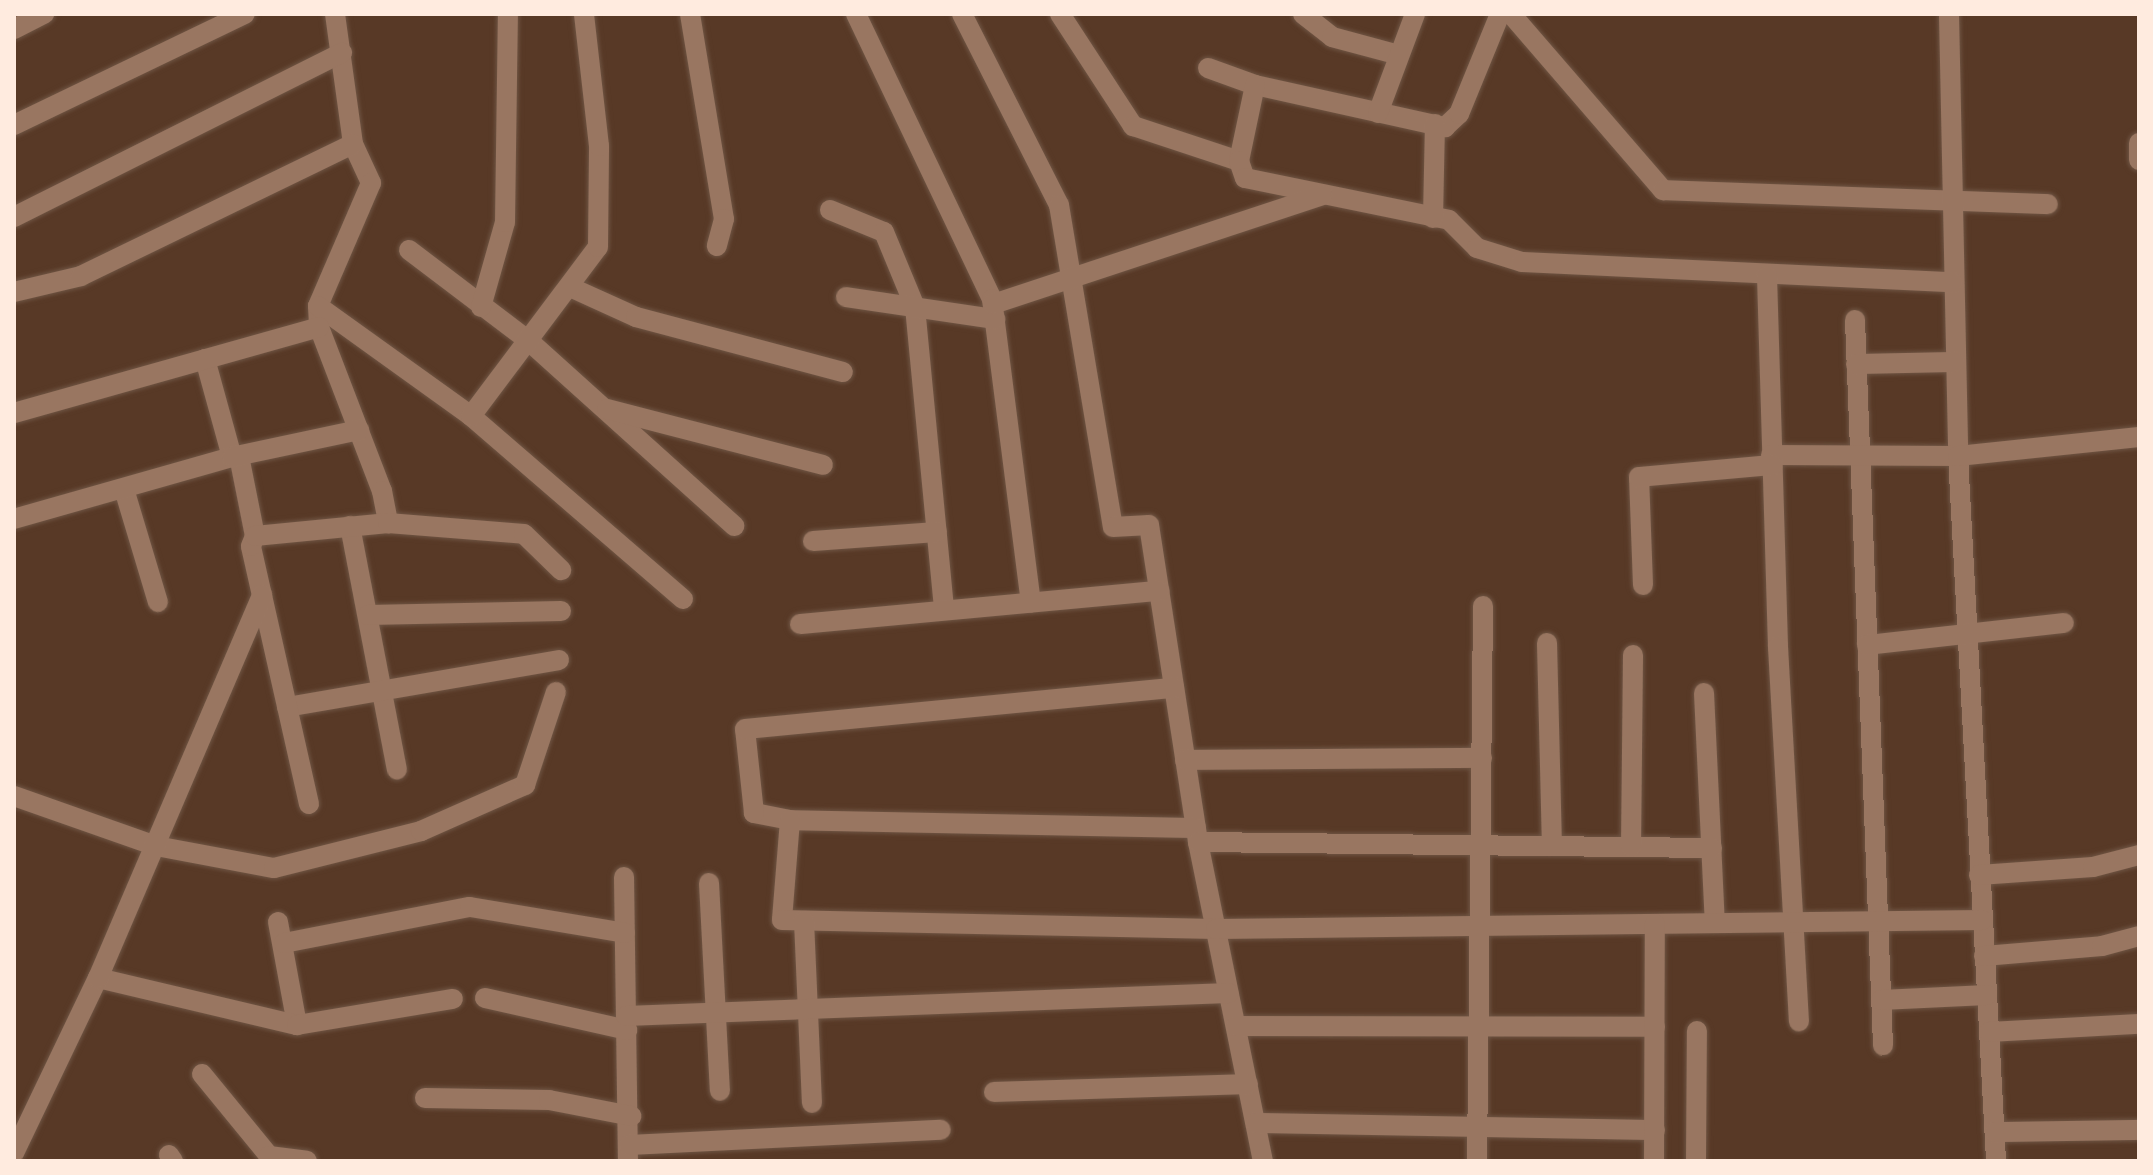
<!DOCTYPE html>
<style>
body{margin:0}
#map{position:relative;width:2153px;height:1175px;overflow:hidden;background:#583926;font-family:"Open Sans",sans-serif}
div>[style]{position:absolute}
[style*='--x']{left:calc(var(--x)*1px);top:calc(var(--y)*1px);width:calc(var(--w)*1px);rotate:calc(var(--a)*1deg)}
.roads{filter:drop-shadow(0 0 2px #6f5544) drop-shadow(0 0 2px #6f5544)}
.minor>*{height:20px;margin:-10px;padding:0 10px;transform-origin:10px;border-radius:10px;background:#997661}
span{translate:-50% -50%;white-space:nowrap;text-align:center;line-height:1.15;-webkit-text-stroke:8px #583926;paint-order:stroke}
.frame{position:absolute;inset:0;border:16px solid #ffebdf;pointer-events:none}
</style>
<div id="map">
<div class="roads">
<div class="minor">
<i style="--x:335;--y:14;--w:131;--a:82.1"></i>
<i style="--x:353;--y:144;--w:43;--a:65.2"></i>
<i style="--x:371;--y:183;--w:134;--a:113.3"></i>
<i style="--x:318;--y:306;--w:21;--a:87"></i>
<i style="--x:319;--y:327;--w:176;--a:69"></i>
<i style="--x:382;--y:491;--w:33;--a:79"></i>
<i style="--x:690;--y:14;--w:208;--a:80.6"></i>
<i style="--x:724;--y:219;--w:28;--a:105"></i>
<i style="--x:856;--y:14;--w:316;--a:64.5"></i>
<i style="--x:992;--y:299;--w:306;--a:82.7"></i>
<i style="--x:962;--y:14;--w:214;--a:63.1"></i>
<i style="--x:1059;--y:205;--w:326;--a:80.5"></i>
<i style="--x:1113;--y:527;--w:36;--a:-3"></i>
<i style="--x:1149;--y:525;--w:321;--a:81.2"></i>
<i style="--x:1198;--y:842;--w:326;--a:78.5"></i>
<i style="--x:1060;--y:14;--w:134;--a:56.9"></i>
<i style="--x:1133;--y:126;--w:112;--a:18.3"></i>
<i style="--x:1303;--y:14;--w:37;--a:38"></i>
<i style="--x:1332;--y:37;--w:69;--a:15"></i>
<i style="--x:1511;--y:14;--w:233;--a:49.2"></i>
<i style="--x:1663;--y:190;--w:385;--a:2.1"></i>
<i style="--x:1949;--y:14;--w:442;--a:88.8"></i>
<i style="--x:1958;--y:456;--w:706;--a:86.91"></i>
<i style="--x:14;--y:29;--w:34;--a:-27"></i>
<i style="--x:1208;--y:68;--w:50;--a:19.9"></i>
<i style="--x:1255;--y:85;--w:195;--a:12.5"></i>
<i style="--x:1445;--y:127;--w:19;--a:-43"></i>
<i style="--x:1459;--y:114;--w:108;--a:-67.7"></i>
<i style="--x:1255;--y:85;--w:78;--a:101.9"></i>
<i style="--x:1239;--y:161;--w:18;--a:71"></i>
<i style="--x:1245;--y:178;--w:208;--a:11.6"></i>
<i style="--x:1449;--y:220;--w:40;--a:45"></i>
<i style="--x:1477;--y:248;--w:47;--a:17.3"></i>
<i style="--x:1522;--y:262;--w:431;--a:2.7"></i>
<i style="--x:1378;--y:113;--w:106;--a:-69.5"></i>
<i style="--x:14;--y:125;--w:256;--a:-25.7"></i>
<i style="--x:2139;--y:143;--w:17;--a:90"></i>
<i style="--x:830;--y:210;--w:58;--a:22.2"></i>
<i style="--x:884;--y:232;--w:81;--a:67.5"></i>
<i style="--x:915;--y:307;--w:304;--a:84.5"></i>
<i style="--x:14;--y:217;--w:367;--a:-26.6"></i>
<i style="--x:1433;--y:218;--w:94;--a:-88.8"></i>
<i style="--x:409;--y:250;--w:152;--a:37.2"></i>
<i style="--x:530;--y:342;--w:275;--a:42"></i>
<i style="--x:1767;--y:276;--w:371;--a:88.3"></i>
<i style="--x:1778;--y:647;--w:375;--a:86.8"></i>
<i style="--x:572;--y:288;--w:70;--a:24.4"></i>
<i style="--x:636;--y:317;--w:214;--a:14.9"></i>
<i style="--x:14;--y:292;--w:69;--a:-13.4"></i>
<i style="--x:81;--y:276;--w:302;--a:-25.9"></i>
<i style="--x:846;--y:297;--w:151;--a:8.4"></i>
<i style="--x:993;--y:304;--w:347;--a:-18.3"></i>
<i style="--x:318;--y:306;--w:188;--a:35.7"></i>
<i style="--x:471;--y:416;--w:280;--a:40.8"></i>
<i style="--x:481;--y:307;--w:88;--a:-74.2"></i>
<i style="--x:505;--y:222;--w:208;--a:-89.2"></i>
<i style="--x:1855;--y:320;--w:726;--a:87.79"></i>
<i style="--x:205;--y:359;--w:102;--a:74.6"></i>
<i style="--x:1856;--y:364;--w:99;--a:-1.2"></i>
<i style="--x:607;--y:409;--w:223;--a:14.5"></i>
<i style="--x:14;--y:413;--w:317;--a:-15.7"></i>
<i style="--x:471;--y:416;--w:211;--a:-53.1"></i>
<i style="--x:598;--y:247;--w:101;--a:-89.4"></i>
<i style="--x:599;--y:146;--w:133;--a:-96.5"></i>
<i style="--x:1771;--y:455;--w:187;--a:0.3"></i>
<i style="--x:1958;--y:456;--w:182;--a:-6"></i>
<i style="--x:239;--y:456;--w:82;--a:78.7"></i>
<i style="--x:124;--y:489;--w:118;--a:73.3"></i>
<i style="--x:14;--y:519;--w:227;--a:-15.9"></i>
<i style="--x:232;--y:457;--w:130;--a:-12"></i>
<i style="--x:350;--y:526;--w:248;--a:79.1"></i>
<i style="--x:813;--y:541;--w:124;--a:-4.2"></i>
<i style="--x:1643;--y:585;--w:108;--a:-92.1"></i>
<i style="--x:1639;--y:477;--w:134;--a:-5.2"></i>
<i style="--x:368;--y:615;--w:193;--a:-1.2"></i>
<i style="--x:800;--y:624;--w:361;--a:-5.3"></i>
<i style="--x:1547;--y:643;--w:203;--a:88.6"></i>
<i style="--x:1867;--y:645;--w:198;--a:-6.4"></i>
<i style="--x:1704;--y:693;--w:230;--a:87.3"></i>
<i style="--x:287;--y:707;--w:276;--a:-9.8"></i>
<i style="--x:1185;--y:760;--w:297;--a:-0.4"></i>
<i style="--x:14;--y:796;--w:151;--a:19.4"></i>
<i style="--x:156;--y:846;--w:120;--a:10.6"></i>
<i style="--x:274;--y:868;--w:152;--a:-14.1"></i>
<i style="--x:421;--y:831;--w:114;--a:-23.9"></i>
<i style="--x:525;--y:785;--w:98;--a:-71.6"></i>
<i style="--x:309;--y:804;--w:264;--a:-102.7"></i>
<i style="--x:251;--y:546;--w:11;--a:-68"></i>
<i style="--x:255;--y:536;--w:134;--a:-5.6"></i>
<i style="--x:388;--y:523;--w:136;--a:4.6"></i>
<i style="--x:524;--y:534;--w:52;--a:44.2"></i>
<i style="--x:790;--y:820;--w:37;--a:-169"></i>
<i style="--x:754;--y:813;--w:84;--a:-96.1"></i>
<i style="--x:745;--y:729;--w:431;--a:-5.5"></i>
<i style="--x:1196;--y:828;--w:406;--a:-178.9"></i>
<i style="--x:790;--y:820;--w:100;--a:94.6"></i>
<i style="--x:782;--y:920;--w:434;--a:1.2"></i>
<i style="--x:1216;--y:929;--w:766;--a:-0.67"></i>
<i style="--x:1198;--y:842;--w:514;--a:0.67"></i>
<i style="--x:1631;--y:847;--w:192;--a:-89.4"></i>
<i style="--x:1979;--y:875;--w:114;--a:-4"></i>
<i style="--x:2093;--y:867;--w:48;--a:-14.6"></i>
<i style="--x:624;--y:877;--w:284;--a:89.2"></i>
<i style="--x:709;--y:883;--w:208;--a:87"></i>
<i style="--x:804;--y:921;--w:182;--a:87.5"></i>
<i style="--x:278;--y:922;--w:105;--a:79.5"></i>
<i style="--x:284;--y:943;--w:189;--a:-11"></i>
<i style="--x:470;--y:907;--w:157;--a:9.5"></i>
<i style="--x:1984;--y:956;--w:118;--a:-4.8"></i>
<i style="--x:2102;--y:946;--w:38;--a:-15"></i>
<i style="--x:98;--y:978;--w:204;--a:13.3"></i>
<i style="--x:297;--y:1025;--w:158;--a:-9.5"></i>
<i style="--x:485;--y:998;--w:146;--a:12.7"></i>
<i style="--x:1881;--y:1000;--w:106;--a:-2.7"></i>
<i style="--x:626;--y:1016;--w:603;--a:-2.18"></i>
<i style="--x:1236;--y:1026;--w:419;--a:0.1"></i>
<i style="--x:1989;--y:1032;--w:150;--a:-3.1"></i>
<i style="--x:202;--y:1074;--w:106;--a:50.7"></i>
<i style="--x:269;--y:1156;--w:38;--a:7"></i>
<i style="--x:994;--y:1092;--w:254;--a:-1.8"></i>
<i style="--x:425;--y:1098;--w:124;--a:0.9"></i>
<i style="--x:549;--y:1100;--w:84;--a:11"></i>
<i style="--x:1256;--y:1123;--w:399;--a:1"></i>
<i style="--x:1995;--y:1132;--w:144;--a:-0.8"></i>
<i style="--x:629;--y:1145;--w:312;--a:-2.8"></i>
<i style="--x:14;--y:1153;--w:194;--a:-64.4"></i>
<i style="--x:98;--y:978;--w:417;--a:-66.8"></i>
<i style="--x:169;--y:1155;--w:7;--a:56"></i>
<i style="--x:1477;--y:1161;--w:555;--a:-89.38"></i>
<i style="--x:1654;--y:1161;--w:237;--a:-89.8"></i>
<i style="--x:1696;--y:1161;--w:130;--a:-89.6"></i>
</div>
</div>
<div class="frame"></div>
</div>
